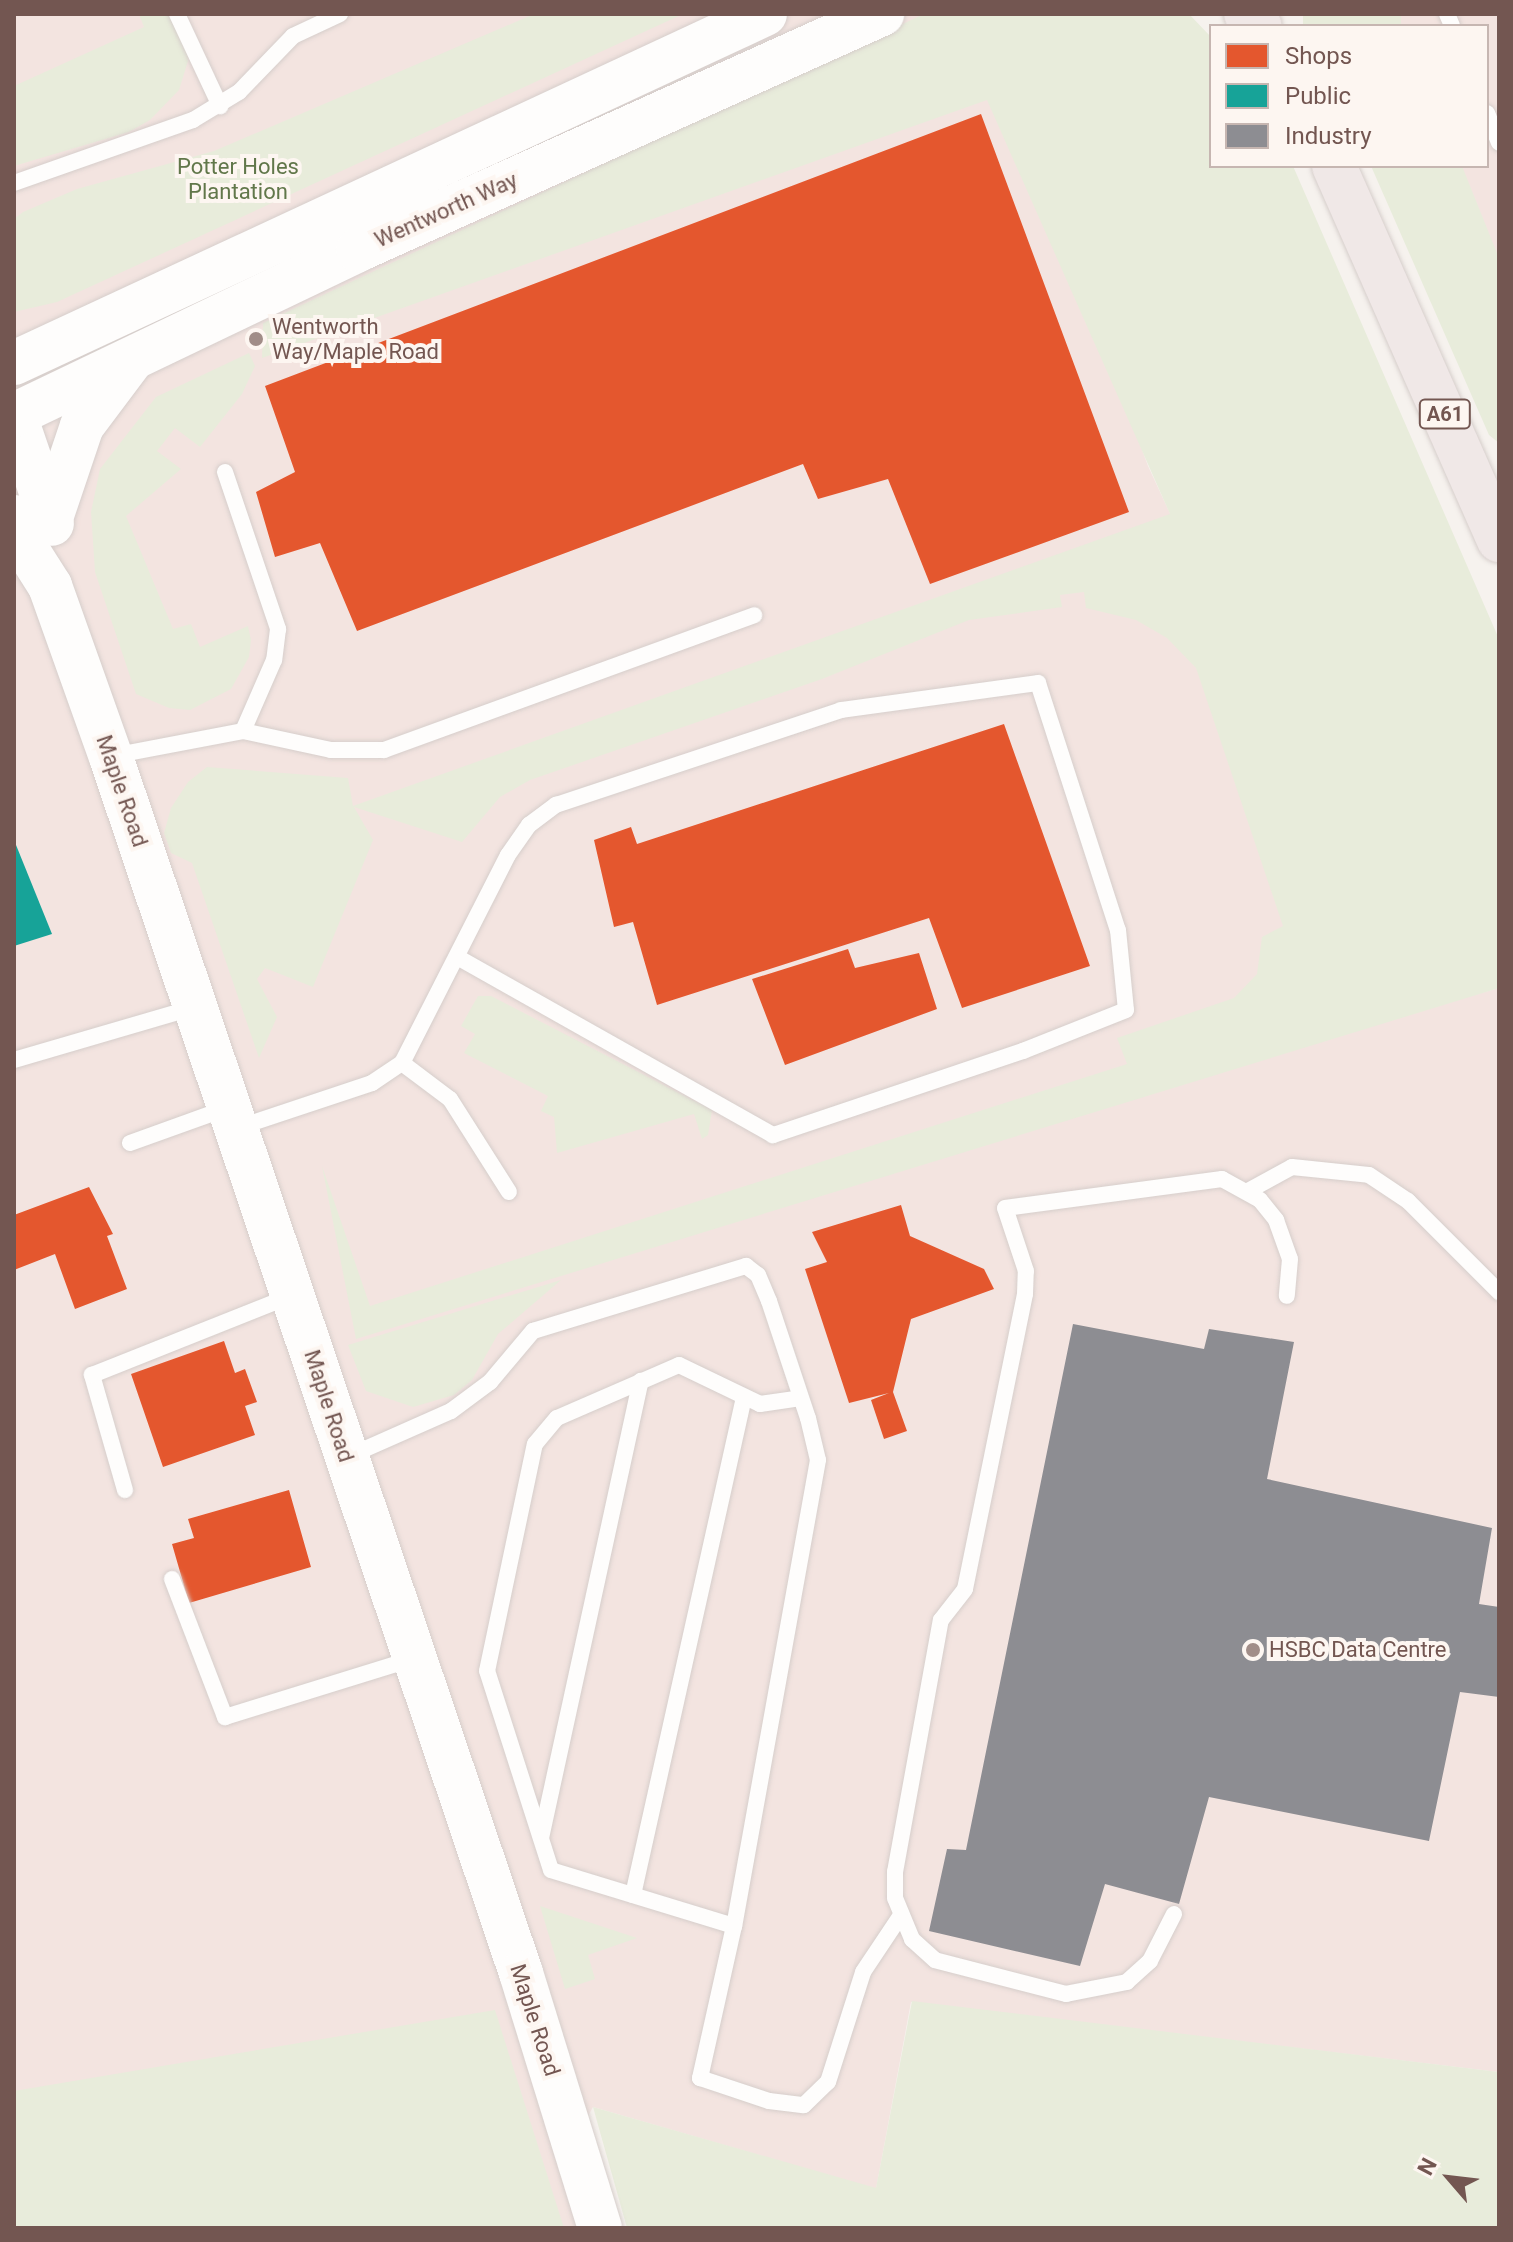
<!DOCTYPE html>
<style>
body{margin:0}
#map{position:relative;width:1513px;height:2242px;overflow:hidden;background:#f6f2ee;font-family:Roboto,sans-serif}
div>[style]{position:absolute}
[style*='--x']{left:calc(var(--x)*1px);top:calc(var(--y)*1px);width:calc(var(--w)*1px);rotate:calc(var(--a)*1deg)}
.commercial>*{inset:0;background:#f3e4e0}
.green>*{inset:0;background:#e8ecdb;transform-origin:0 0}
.shops>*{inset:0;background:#e4572e}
.public>*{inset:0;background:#17a398}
.industry>*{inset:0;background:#8d8d92}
.roads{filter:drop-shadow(0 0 2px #d6cecb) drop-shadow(0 0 2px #d6cecb)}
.lane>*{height:16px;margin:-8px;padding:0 8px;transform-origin:8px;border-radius:8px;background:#fefdfc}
.secondary>*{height:44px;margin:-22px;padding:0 22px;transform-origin:22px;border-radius:22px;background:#fefdfc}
.highway>*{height:44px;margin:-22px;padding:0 22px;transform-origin:22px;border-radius:22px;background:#f0e8e7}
.dots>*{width:22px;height:22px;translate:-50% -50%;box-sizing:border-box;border:4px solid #fdf6f1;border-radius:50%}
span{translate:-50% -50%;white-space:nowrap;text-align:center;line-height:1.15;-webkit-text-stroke:8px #fdf6f1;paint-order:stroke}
.shield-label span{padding:2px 6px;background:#fdf6f1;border:2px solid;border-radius:6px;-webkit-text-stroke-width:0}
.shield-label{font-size:20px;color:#735651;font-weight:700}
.park-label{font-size:22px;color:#61774a}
.street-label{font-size:22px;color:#735651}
.poi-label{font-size:22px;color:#735651}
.left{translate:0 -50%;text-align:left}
.frame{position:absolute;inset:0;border:16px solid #735651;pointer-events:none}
.legend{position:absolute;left:1209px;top:24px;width:280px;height:144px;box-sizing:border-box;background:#fdf6f1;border:2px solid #c6b6b1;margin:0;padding:10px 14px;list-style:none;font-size:24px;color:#735651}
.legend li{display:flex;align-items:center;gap:16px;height:40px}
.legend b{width:40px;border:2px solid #c6b6b1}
.north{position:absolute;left:1409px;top:2138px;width:80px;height:80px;-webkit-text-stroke:6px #fdf6f1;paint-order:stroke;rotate:298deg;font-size:22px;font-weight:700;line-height:32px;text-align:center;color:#735651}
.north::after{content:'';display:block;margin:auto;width:28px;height:36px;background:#735651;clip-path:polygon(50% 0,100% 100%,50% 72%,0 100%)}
</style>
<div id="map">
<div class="commercial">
<i style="clip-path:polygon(14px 14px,957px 14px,1001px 63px,1148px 466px,1403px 1015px,1499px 988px,1499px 2072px,911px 2002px,876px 2189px,593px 2107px,575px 2140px,600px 2228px,14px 2228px)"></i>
<i style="clip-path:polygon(1369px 14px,1499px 14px,1499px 422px,1417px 166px,1487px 166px,1487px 26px,1373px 26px)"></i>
</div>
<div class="green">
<i style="clip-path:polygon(139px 14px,171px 14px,185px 38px,188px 61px,179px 90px,150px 120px,129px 132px,14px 166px,14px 86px,144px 27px)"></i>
<i style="clip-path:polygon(534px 14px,683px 14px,57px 302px,14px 312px,14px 219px,23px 212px,77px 189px,214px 151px)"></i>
<i style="clip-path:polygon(924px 14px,1189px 14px,1211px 37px,1211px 166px,1293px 166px,1499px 639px,1499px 988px,356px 1339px,322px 1166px,370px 1306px,1127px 1064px,1117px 1038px,1234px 998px,1257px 974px,1262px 937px,1283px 926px,1196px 668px,1167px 638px,1136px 620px,1086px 608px,1084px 592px,1060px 595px,1062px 607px,969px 620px,822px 679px,530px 780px,500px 797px,462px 842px,354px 807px,373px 840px,313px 987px,265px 968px,257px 979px,277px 1017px,259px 1058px,192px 863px,171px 853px,164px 833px,171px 808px,188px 782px,207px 767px,348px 778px,353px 806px,1170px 514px,987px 100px,262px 358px,263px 323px)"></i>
<i style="left:1303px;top:14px;width:98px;height:13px"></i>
<i style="clip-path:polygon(1371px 166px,1462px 166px,1499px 258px,1499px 443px,1489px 435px)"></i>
<i style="clip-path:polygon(249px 353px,255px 366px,242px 394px,200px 447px,175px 428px,157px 451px,181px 469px,126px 516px,173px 629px,191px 624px,200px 647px,248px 626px,251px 640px,249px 657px,231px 689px,190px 710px,169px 708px,136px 694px,95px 572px,91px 512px,100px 469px,156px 397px)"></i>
<i style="clip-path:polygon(478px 996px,491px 996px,712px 1110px,708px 1135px,702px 1139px,694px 1114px,557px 1153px,554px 1117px,541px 1111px,548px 1096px,464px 1053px,475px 1034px,461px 1026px)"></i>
<i style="clip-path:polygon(561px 1280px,498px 1334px,472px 1380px,454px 1395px,413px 1407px,366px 1391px,348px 1345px)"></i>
<i style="clip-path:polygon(540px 1906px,637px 1938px,588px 1955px,595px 1979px,565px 1989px)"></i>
<i style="clip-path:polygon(912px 2001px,1499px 2072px,1499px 2228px,627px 2228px,593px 2107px,876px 2188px)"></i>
<i style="clip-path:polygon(495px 2010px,564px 2228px,14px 2228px,14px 2091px)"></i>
</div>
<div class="shops">
<i style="clip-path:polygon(981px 114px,1129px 512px,930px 584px,888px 479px,818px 499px,803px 464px,357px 631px,320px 543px,275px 557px,256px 492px,295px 472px,265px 386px)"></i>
<i style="clip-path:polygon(1004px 724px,1090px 966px,962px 1008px,929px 918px,657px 1005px,633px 922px,614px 927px,594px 840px,631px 827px,637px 844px)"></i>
<i style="clip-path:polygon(848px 949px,855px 968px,919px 953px,937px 1009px,785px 1065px,752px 979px)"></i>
<i style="clip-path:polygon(89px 1187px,113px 1234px,107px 1236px,127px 1289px,75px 1309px,55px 1254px,14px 1270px,14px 1215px)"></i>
<i style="clip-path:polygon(901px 1205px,910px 1236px,984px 1269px,994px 1289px,911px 1319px,893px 1392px,907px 1431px,884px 1439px,871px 1400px,889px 1393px,849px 1403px,805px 1269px,827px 1262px,812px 1232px)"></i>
<i style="clip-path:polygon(224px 1341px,235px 1373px,245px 1369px,257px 1402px,245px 1406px,255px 1435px,163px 1467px,131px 1374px)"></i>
<i style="clip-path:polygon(289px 1490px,311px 1567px,189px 1603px,172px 1544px,194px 1538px,188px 1519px)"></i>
</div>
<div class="public">
<i style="clip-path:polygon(14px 840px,52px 934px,14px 946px)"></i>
</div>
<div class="industry">
<i style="clip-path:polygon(1073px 1324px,1204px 1349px,1209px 1329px,1294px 1342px,1267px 1479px,1492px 1528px,1479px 1604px,1499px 1607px,1499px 1697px,1460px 1692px,1429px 1841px,1209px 1797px,1179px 1904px,1105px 1884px,1080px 1966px,929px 1931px,947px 1849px,966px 1850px)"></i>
</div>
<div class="roads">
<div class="lane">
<i style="--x:177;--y:14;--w:102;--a:64.9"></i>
<i style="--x:1447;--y:14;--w:13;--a:67"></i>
<i style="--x:1487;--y:113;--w:32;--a:68"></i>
<i style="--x:14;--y:183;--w:190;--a:-19.4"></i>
<i style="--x:193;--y:120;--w:54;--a:-31.3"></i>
<i style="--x:239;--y:92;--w:78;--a:-46"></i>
<i style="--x:293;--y:36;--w:52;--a:-25.1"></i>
<i style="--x:225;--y:472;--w:166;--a:71.3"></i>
<i style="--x:278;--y:629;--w:31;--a:97"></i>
<i style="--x:274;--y:660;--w:77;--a:113.6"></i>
<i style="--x:112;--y:756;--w:133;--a:-10.8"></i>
<i style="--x:243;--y:731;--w:90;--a:12.2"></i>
<i style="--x:331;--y:750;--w:53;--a:0"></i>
<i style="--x:384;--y:750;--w:394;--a:-20"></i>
<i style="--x:14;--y:1060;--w:185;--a:-16.3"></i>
<i style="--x:402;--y:1063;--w:60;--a:36.9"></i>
<i style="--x:450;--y:1099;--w:110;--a:57.6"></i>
<i style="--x:237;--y:1128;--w:142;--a:-18.4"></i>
<i style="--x:372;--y:1083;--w:36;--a:-34"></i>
<i style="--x:402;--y:1063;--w:233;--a:-63"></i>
<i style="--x:508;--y:855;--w:37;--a:-55"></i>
<i style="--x:529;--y:825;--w:34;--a:-37"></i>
<i style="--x:556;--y:805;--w:300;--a:-18.4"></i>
<i style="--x:841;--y:710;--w:199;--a:-7.8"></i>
<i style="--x:1038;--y:683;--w:260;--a:72.1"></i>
<i style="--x:1118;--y:930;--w:80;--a:84.3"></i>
<i style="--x:1126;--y:1010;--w:111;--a:158.3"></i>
<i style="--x:1023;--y:1051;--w:264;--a:161.4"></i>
<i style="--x:773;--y:1135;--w:363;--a:-150.6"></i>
<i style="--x:130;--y:1143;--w:103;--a:-19.8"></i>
<i style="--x:1248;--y:1191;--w:50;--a:-28.6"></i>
<i style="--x:1292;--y:1167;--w:77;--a:5.9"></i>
<i style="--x:1369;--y:1175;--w:47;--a:33.7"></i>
<i style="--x:1408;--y:1201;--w:129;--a:45"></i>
<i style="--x:347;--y:1457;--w:114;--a:-23.9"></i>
<i style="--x:451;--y:1411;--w:49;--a:-36.6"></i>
<i style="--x:490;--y:1382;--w:67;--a:-49.9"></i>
<i style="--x:533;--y:1331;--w:223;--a:-17"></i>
<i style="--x:746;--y:1266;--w:15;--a:37"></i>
<i style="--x:758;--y:1275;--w:28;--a:67"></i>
<i style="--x:769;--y:1301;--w:123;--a:71.6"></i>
<i style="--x:808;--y:1418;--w:43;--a:76.6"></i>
<i style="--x:818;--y:1460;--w:474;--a:100.2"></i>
<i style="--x:734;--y:1926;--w:191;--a:-163"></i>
<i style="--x:551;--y:1870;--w:209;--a:-107.8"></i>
<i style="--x:487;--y:1671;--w:232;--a:-78.1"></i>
<i style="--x:535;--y:1444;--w:34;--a:-50"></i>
<i style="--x:557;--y:1418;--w:133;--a:-23.5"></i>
<i style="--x:679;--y:1365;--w:90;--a:25.7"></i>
<i style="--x:760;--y:1404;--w:41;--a:-8.3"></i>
<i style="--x:125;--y:1490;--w:120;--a:-106"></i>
<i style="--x:92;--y:1375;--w:214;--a:-21.7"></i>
<i style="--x:172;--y:1579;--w:148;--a:69"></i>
<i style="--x:225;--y:1717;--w:196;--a:-17.2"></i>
<i style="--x:541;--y:1838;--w:468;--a:-77.7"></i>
<i style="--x:633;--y:1895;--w:510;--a:-77.43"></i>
<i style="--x:1174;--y:1914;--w:53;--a:117.1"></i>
<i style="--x:1150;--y:1961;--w:31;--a:138"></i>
<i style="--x:1127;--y:1982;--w:62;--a:168.9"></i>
<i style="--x:1066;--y:1994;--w:135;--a:-165.5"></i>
<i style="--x:935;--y:1960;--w:31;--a:-138"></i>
<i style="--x:912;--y:1939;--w:44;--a:-112.5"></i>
<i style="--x:895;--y:1898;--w:26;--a:-90"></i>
<i style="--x:895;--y:1872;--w:256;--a:-79.7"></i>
<i style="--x:941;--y:1620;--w:39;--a:-52"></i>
<i style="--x:965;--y:1589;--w:301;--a:-78.5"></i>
<i style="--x:1025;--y:1294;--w:23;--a:-88"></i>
<i style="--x:1026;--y:1271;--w:66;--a:-108.4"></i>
<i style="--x:1005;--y:1208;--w:219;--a:-7.6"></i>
<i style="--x:1222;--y:1179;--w:43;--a:28.9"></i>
<i style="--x:1260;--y:1200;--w:26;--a:51"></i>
<i style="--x:1276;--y:1220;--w:41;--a:70.3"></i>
<i style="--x:1290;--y:1259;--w:37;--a:95"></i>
<i style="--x:734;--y:1926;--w:156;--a:102.6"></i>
<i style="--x:700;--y:2078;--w:73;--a:18.4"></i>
<i style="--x:769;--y:2101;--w:35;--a:7"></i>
<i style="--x:804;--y:2105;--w:33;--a:-44"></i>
<i style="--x:828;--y:2082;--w:115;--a:-72.3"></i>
<i style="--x:863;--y:1972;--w:69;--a:-56.3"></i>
</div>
<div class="secondary">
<i style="--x:14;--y:363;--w:828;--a:-24.92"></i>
<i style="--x:14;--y:413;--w:117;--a:71.1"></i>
<i style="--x:14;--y:415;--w:382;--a:-25.6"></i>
<i style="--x:358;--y:250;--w:575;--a:-24.25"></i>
<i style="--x:14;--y:517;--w:30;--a:70"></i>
<i style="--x:24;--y:545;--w:49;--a:57.6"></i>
<i style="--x:50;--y:586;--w:182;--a:70.4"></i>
<i style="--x:111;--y:757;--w:1283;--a:71.37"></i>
<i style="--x:521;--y:1973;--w:267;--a:72.8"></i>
<i style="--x:51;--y:518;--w:97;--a:-71.4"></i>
<i style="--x:82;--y:426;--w:80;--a:-53.1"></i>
</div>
<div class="highway">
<i style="--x:1246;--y:14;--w:18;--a:41"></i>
<i style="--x:1334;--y:166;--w:409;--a:66.2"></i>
</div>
</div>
<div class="dots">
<i style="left:256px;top:339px;background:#a18d88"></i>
<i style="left:1253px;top:1650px;background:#a18d88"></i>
</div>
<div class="shield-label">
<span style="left:1445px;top:414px">A61</span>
</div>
<div class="park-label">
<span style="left:238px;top:179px">Potter Holes<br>Plantation</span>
</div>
<div class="street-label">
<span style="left:446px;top:210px;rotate:-24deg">Wentworth Way</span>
<span style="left:122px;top:791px;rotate:71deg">Maple Road</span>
<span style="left:329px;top:1406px;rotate:72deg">Maple Road</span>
<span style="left:535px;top:2020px;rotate:72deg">Maple Road</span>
</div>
<div class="poi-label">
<span class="left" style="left:272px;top:339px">Wentworth<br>Way/Maple Road</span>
<span class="left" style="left:1269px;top:1650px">HSBC Data Centre</span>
</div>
<div class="frame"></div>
<ul class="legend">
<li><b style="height:22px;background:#e4572e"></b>Shops</li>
<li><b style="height:22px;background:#17a398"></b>Public</li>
<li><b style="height:22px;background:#8d8d92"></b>Industry</li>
</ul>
<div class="north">N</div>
</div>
